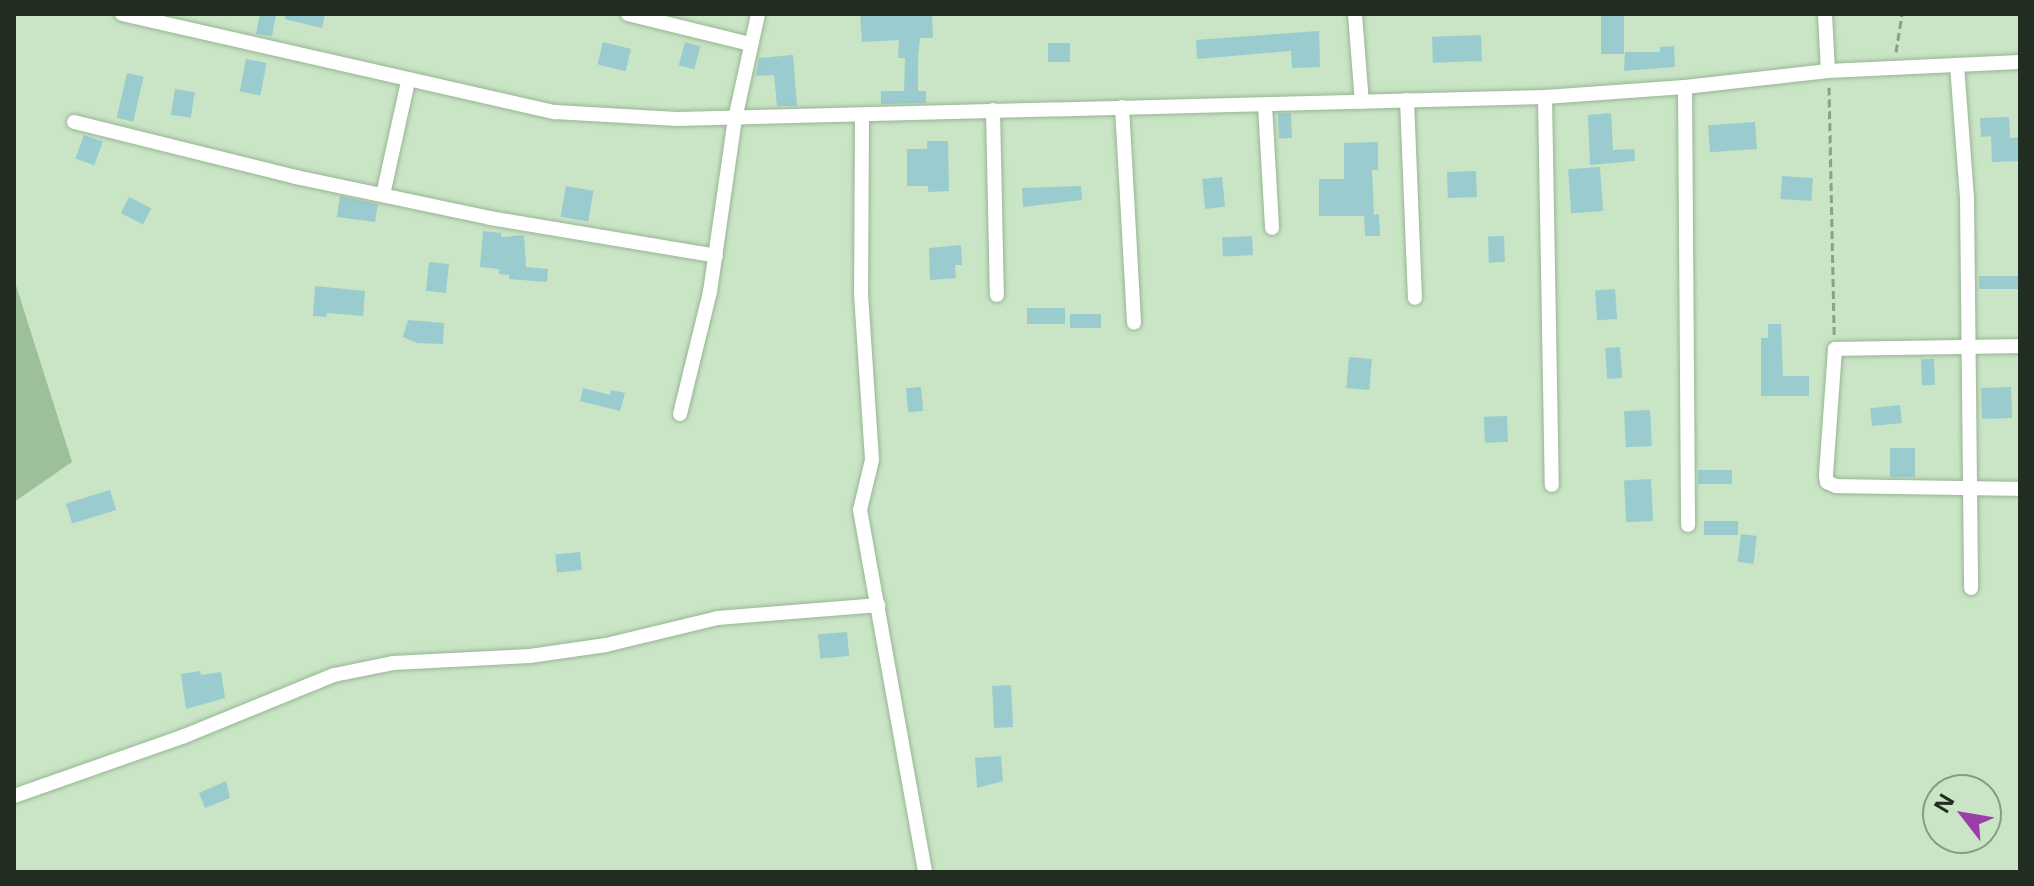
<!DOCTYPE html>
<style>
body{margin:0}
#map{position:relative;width:2034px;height:886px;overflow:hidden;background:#c9e5c5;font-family:"Open Sans",sans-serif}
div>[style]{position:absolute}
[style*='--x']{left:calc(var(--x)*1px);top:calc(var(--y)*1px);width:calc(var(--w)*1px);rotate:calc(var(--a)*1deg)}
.green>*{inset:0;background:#9dbf99}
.building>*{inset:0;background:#99cbcf;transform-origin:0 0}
.path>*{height:3px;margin-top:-1.5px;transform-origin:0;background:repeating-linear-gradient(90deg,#8aa087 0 8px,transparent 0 12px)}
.roads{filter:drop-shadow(0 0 2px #99b496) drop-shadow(0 0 2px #99b496)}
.minor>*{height:14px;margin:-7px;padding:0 7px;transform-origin:7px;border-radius:7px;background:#fff}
span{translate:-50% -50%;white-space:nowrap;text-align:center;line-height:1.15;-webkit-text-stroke:7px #c9e5c5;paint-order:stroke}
.frame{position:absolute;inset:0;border:16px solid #222d21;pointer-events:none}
.north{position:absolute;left:1922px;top:774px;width:80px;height:80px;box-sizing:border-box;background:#c9e5c5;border:2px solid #869b83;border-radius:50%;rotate:301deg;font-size:22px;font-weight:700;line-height:32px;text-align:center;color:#222d21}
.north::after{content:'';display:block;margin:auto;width:28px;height:36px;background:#9a3ea8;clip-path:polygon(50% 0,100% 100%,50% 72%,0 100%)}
</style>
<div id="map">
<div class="green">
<i style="clip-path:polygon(14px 279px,72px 462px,14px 502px)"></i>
</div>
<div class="building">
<i style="clip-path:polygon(260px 14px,276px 14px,272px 36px,256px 34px)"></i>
<i style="clip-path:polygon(285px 14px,325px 14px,322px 28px,285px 19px)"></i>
<i style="clip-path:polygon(860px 14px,932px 14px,933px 38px,920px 38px,918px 58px,918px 91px,926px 91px,926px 103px,881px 104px,881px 91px,904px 91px,905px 58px,898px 58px,899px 40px,862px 42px)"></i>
<i style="left:1601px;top:14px;width:23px;height:40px"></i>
<i style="clip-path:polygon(1319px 31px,1320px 67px,1292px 68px,1291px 51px,1197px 59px,1196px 40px)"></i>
<i style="left:1481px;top:35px;width:26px;height:49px;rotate:88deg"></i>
<i style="left:603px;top:42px;width:29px;height:23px;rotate:14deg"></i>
<i style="left:685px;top:42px;width:16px;height:24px;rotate:15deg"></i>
<i style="left:1070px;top:43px;width:19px;height:22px;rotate:90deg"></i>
<i style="clip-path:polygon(1674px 46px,1675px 67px,1624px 71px,1625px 52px,1660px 52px,1660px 47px)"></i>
<i style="clip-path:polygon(793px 55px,797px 106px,777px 106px,774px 75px,756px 76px,759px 58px)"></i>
<i style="left:246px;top:59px;width:21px;height:33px;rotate:11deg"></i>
<i style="left:127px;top:73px;width:17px;height:46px;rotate:13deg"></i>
<i style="left:175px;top:89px;width:20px;height:26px;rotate:9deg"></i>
<i style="left:1291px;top:113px;width:25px;height:13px;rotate:88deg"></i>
<i style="clip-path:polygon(1611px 113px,1613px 150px,1634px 149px,1635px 161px,1590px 165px,1588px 115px)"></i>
<i style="clip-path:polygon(2009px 117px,2010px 138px,2019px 137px,2020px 161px,1992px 162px,1991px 136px,1981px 137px,1980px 118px)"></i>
<i style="left:1755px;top:122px;width:27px;height:47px;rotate:86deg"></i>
<i style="left:84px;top:135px;width:20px;height:25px;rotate:20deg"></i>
<i style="clip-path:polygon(927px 141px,948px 141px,949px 191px,928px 192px,928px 186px,907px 186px,907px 149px,927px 149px)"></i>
<i style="clip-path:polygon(1378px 142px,1378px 170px,1372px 170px,1374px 215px,1379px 214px,1380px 236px,1365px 236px,1364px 216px,1319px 216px,1319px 179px,1344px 179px,1344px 143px)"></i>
<i style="left:1600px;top:167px;width:44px;height:32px;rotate:86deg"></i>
<i style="left:1476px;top:171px;width:26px;height:29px;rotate:88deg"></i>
<i style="left:1782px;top:176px;width:31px;height:23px;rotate:4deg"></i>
<i style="left:1222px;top:177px;width:30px;height:20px;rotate:84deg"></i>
<i style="left:566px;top:186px;width:28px;height:31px;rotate:10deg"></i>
<i style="clip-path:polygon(1081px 186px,1082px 200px,1023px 207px,1022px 188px)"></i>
<i style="clip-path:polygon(340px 196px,378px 204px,375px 222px,337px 217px)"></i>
<i style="left:129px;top:197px;width:25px;height:18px;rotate:27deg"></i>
<i style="clip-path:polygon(483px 231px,501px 233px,501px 237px,524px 235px,526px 267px,548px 269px,547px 282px,509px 279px,509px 275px,499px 274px,499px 269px,480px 267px)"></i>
<i style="left:1252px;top:236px;width:19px;height:30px;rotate:87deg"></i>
<i style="left:1504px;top:236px;width:26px;height:16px;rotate:88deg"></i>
<i style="clip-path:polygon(961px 245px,962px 265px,955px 265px,956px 278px,930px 280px,929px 248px)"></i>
<i style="left:429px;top:262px;width:20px;height:29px;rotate:6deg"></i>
<i style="left:2020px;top:276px;width:13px;height:41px;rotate:90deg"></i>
<i style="clip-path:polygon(315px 286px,365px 291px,363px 316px,327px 313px,326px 317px,313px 316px)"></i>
<i style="left:1615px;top:289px;width:30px;height:20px;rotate:86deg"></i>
<i style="left:1065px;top:308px;width:16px;height:38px;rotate:90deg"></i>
<i style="left:1101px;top:314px;width:14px;height:31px;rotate:90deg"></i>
<i style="clip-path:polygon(408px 320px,444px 323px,443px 344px,417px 343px,403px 337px)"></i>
<i style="clip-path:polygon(1768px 324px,1781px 324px,1783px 376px,1809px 376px,1809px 396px,1761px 396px,1761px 338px,1768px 338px)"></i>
<i style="left:1620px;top:347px;width:31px;height:15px;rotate:86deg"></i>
<i style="left:1349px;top:357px;width:23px;height:31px;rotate:5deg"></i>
<i style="left:1934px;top:359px;width:26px;height:13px;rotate:88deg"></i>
<i style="left:921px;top:387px;width:24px;height:15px;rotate:85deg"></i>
<i style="left:2011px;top:387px;width:31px;height:30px;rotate:88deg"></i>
<i style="clip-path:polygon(583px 388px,610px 395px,611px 390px,625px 393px,620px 411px,580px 401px)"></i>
<i style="left:1900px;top:405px;width:18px;height:30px;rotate:84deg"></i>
<i style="left:1650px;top:410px;width:36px;height:26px;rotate:87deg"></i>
<i style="left:1507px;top:416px;width:26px;height:23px;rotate:88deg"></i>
<i style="left:1915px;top:448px;width:29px;height:25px;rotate:90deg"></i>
<i style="left:1732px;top:470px;width:14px;height:34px;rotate:90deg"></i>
<i style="left:1651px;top:479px;width:42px;height:27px;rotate:87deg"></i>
<i style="left:110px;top:490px;width:21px;height:46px;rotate:73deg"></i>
<i style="left:1738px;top:521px;width:14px;height:34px;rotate:90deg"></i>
<i style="left:1741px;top:534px;width:16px;height:28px;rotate:7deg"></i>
<i style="left:580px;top:552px;width:18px;height:25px;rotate:84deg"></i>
<i style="left:847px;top:632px;width:24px;height:29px;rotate:85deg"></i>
<i style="clip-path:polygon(200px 671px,201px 675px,221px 672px,225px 698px,186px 709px,181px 674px)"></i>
<i style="left:1011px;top:685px;width:42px;height:19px;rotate:87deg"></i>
<i style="clip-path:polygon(1001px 756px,1003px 781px,977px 788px,975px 758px)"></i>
<i style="clip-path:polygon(226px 781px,230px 798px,205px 808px,199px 793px)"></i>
</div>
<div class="path">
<i style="--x:1896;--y:52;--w:38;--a:-81"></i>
<i style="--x:1829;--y:87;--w:249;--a:88.8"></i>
</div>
<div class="roads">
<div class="minor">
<i style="--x:122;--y:14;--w:444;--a:12.8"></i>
<i style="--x:555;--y:112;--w:122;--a:3.3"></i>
<i style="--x:677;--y:119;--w:868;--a:-1.45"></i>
<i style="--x:1545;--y:97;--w:140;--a:-4.1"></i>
<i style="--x:1685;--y:87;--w:144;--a:-6.4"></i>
<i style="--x:1828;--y:71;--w:192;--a:-2.7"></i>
<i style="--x:628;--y:14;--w:126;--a:13.8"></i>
<i style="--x:1355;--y:14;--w:88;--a:85.5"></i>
<i style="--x:1825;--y:14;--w:57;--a:87"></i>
<i style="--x:1957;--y:65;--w:132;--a:85.7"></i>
<i style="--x:1967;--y:197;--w:391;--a:89.4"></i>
<i style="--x:1685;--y:87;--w:438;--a:89.6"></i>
<i style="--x:1545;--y:97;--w:388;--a:89"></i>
<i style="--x:1407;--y:100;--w:198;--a:87.7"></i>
<i style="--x:1265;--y:105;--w:123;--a:86.7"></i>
<i style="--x:1122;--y:107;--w:216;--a:86.8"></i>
<i style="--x:993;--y:110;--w:185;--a:88.8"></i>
<i style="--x:862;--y:115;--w:179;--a:90.3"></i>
<i style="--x:861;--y:294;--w:166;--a:86.2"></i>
<i style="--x:872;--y:460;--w:51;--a:103.5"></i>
<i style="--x:860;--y:510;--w:368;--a:79.8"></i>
<i style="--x:74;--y:122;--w:229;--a:13.9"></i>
<i style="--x:296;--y:177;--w:198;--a:11.9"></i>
<i style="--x:490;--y:218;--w:229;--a:9.5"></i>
<i style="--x:383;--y:195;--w:117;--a:-77.6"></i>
<i style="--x:2020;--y:346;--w:185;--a:179.1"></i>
<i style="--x:1835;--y:349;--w:127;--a:94.1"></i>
<i style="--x:1826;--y:476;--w:6;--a:81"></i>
<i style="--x:1827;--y:482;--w:10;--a:24"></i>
<i style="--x:1836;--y:486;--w:184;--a:0.9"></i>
<i style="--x:680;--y:414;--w:126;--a:-76.2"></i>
<i style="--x:710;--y:292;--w:175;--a:-81.8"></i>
<i style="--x:735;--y:119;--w:107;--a:-77.6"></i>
<i style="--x:14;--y:796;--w:178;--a:-19.4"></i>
<i style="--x:182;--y:737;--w:164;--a:-22.2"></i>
<i style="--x:334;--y:675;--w:60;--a:-11.5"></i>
<i style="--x:393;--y:663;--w:137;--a:-2.9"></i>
<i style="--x:530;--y:656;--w:77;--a:-8.2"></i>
<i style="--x:606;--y:645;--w:115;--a:-13.6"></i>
<i style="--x:718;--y:618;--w:161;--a:-4.6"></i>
</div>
</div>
<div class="frame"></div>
<div class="north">N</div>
</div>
